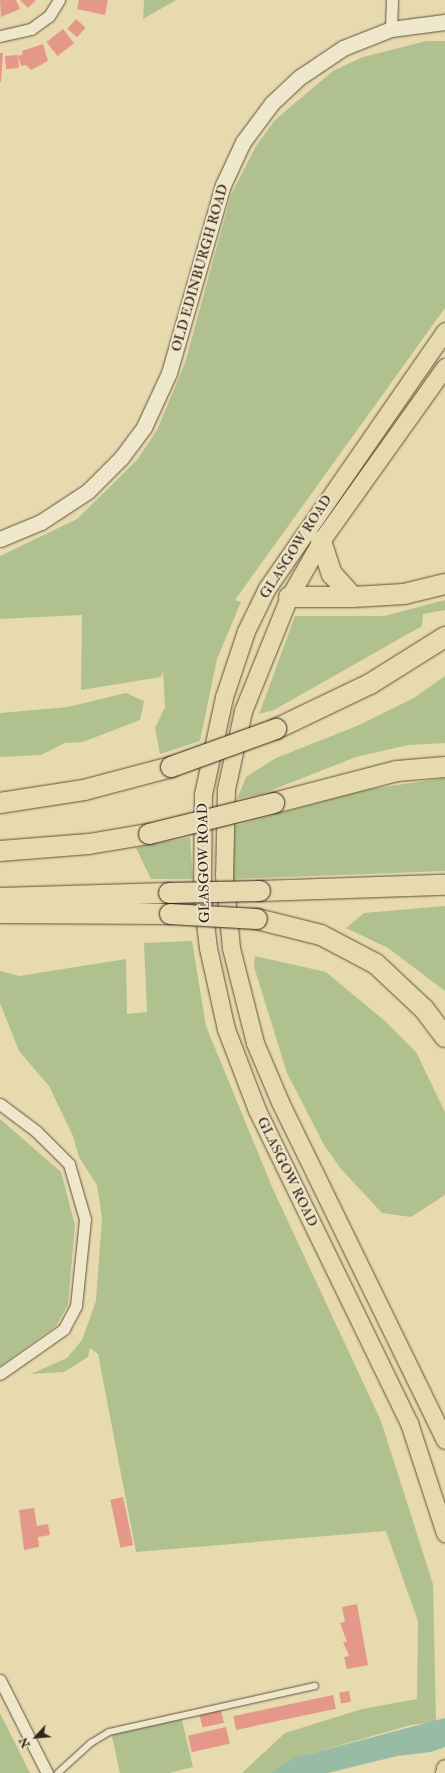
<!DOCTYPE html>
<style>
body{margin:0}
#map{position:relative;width:445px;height:1773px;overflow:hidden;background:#e7daaf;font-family:"IM FELL Double Pica",serif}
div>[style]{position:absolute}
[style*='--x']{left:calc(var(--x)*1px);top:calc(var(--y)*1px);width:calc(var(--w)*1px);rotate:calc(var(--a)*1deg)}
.green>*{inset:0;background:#b0c18f}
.water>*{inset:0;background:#98bba5}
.building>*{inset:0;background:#e49889;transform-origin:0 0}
.roads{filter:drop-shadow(0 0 1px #61513e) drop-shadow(0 0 1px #61513e)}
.lane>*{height:5.5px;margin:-2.75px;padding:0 2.75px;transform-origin:2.75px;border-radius:2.75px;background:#efe7cb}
.street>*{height:11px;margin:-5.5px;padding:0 5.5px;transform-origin:5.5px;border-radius:5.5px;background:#efe7cb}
.secondary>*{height:15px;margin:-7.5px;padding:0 7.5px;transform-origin:7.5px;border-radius:7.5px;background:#efe7cb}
.primary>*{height:17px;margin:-8.5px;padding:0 8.5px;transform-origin:8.5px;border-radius:8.5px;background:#e7daaf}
.highway>*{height:20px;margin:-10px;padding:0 10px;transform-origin:10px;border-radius:10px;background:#e7daaf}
.bridges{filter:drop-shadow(0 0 1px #342319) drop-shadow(0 0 1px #342319)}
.highway-bridge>*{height:20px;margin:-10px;padding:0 10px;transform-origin:10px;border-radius:10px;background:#e7daaf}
span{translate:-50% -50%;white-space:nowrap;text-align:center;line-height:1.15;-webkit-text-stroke:4px #efe7cb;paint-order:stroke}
.street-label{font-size:14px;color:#342319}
.north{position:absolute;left:16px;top:1717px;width:40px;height:40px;-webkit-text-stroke:3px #efe7cb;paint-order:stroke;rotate:244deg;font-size:11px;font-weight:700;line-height:16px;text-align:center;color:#342319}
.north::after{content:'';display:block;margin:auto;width:14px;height:18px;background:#342319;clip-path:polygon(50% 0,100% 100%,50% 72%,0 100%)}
</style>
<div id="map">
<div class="green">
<i style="clip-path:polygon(144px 0,176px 0,143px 19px)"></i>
<i style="clip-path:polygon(426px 41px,445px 41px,445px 308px,235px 600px,241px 602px,217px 659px,200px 741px,160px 754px,155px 728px,165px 707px,163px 671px,161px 677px,81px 690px,82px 615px,0 619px,0 556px,77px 519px,137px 460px,157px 430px,185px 363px,231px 195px,256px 146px,275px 120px,333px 71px,363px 57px)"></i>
<i style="clip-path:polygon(445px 600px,445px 610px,423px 614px,422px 626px,274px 710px,259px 714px,295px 616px,384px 616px)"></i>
<i style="clip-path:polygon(445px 676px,445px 743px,408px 745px,356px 757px,262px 794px,237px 799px,246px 777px,276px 758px,357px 726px,414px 698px)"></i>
<i style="clip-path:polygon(126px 693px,144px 701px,140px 720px,83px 742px,65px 743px,41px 755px,0 757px,0 713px,68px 707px)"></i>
<i style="clip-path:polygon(445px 778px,445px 871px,232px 879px,234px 826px,363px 790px)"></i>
<i style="clip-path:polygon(190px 837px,193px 879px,151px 879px,136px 848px)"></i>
<i style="clip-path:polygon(445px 906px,445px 991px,388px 948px,346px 928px,364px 913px)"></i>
<i style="clip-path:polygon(192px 941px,206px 1026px,272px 1187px,381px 1421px,433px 1584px,436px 1722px,411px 1725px,295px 1758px,271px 1773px,242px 1773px,285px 1733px,362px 1709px,417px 1699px,418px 1621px,386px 1531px,136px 1552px,98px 1354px,90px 1348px,88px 1357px,64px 1372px,31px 1374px,67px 1358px,82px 1340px,96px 1301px,102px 1218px,97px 1185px,79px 1157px,73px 1136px,49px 1086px,19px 1051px,0 1003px,0 971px,19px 976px,126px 959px,127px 1014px,147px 1012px,144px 943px)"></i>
<i style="clip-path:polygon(255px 956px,326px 972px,385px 1021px,416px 1052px,445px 1112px,445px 1195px,411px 1217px,382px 1213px,341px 1169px,324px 1145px,287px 1073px,254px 967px)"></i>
<i style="clip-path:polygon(0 1119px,61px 1172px,75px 1225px,68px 1305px,56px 1326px,0 1366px)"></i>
<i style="clip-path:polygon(0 1713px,30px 1773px,0 1773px)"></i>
<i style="clip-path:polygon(181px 1716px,193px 1767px,169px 1773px,120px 1773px,111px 1732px)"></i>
</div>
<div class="water">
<i style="clip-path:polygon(445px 1718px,445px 1747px,431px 1752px,397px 1756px,328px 1773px,271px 1773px,294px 1758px)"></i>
</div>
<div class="building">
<i style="clip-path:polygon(0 0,16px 0,20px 9px,1px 17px)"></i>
<i style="clip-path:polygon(20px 0,36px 0,28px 8px)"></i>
<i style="clip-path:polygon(79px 0,108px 0,105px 15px,77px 9px)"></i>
<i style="left:76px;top:19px;width:13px;height:13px;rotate:42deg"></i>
<i style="left:63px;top:29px;width:18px;height:21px;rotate:52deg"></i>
<i style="clip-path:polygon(43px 44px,48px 61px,31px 70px,26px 65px,21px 66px,18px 56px,23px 54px,22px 51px)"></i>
<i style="clip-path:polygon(0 53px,3px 53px,1px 82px,0 82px)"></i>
<i style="left:18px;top:55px;width:13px;height:13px;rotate:86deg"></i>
<i style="left:123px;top:1497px;width:49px;height:13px;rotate:78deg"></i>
<i style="clip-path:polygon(34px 1508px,37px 1526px,48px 1524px,50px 1535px,38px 1537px,39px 1547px,24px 1550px,19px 1510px)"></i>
<i style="clip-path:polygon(357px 1604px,368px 1665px,347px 1669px,344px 1657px,349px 1656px,343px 1642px,347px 1642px,340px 1623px,345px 1622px,342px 1607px)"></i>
<i style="left:349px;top:1691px;width:11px;height:10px;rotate:80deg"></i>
<i style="left:333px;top:1695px;width:14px;height:102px;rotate:78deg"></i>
<i style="left:221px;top:1710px;width:13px;height:22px;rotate:77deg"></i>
<i style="left:226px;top:1727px;width:17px;height:39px;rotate:77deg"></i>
</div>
<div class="roads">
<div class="lane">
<i style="--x:58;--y:1773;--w:45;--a:-42.3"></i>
<i style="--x:91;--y:1743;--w:21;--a:-31"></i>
<i style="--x:109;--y:1732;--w:211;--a:-12.6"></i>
</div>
<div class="street">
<i style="--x:391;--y:29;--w:29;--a:-88"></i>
<i style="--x:0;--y:36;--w:32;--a:-13"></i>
<i style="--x:31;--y:29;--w:22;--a:-36"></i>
<i style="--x:49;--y:16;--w:19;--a:-58"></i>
<i style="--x:0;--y:1104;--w:45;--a:36.9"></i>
<i style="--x:36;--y:1131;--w:47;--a:45"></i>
<i style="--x:69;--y:1164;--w:57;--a:73.8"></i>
<i style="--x:85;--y:1219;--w:87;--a:95.9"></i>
<i style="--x:76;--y:1306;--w:26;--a:118"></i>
<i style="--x:64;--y:1329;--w:78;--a:144.9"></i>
<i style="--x:0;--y:1680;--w:104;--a:63.2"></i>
</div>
<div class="secondary">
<i style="--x:0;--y:539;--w:44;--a:-22.5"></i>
<i style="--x:41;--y:522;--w:56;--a:-33.4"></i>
<i style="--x:88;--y:491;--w:47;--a:-45"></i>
<i style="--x:121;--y:458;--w:39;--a:-53"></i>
<i style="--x:144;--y:427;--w:60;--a:-65.2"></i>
<i style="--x:169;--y:373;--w:196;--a:-74"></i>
<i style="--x:223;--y:185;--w:47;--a:-65.1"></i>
<i style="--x:243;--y:142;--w:49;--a:-53.4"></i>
<i style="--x:272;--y:103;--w:38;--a:-43"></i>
<i style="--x:300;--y:77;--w:52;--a:-34"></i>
<i style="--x:343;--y:48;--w:52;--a:-21.6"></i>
<i style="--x:391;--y:29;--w:54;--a:-7.4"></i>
</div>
<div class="primary">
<i style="--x:445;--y:331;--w:313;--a:124.7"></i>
<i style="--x:267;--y:588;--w:48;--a:116"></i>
<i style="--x:246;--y:631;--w:70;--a:108.4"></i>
<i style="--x:224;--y:697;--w:99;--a:102.2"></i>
<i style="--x:203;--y:794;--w:103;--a:90.6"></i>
<i style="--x:202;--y:897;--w:51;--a:83.3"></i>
<i style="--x:208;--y:948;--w:83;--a:77.5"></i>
<i style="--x:226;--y:1029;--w:87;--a:69.1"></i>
<i style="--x:257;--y:1110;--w:348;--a:64.1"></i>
<i style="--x:409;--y:1423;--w:116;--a:71.9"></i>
<i style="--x:445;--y:367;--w:214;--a:125.5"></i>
<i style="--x:321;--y:541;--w:64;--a:119.7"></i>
<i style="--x:289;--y:597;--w:123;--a:112"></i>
<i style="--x:243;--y:711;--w:80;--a:102.3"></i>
<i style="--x:226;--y:789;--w:86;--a:91.3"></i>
<i style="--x:224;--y:875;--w:73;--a:84.5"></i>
<i style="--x:231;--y:948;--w:98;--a:75.8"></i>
<i style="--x:255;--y:1043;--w:64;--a:67"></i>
<i style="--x:280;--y:1102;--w:376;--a:64"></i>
<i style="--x:444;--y:1773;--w:5;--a:-79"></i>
</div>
<div class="highway">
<i style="--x:321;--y:541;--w:35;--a:72"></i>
<i style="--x:332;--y:574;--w:31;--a:48"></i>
<i style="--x:353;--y:597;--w:51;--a:-3.4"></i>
<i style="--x:404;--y:594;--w:42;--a:-13.7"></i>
<i style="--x:289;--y:597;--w:64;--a:0"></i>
<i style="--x:276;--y:729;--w:104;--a:-25.6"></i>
<i style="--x:370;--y:684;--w:89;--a:-32.1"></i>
<i style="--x:0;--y:803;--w:85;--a:-8.8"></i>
<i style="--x:84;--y:790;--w:90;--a:-14.8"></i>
<i style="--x:274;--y:803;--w:127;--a:-14.6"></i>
<i style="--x:397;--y:771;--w:48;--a:-4.8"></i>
<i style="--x:0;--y:851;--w:89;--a:-4.5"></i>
<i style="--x:89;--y:844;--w:61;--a:-9.5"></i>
<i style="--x:260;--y:891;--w:185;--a:-1.9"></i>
<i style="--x:0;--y:898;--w:169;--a:-1.7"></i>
<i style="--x:0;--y:913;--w:170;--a:0.3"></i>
<i style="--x:257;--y:919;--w:66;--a:14"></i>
<i style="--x:321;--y:935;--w:62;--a:27.8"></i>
<i style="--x:376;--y:964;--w:66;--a:43.2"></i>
<i style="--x:424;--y:1009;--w:35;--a:53"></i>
</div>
</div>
<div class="bridges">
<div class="highway-bridge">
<i style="--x:171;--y:767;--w:112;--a:-19.9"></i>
<i style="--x:149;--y:834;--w:129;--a:-13.9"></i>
<i style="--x:169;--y:893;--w:91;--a:-1.3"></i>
<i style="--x:170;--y:914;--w:87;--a:3.3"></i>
</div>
</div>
<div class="street-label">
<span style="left:200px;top:268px;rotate:-74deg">OLD EDINBURGH ROAD</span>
<span style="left:296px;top:547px;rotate:-57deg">GLASGOW ROAD</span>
<span style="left:204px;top:863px;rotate:-91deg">GLASGOW ROAD</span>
<span style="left:287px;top:1172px;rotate:64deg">GLASGOW ROAD</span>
</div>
<div class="north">N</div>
</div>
